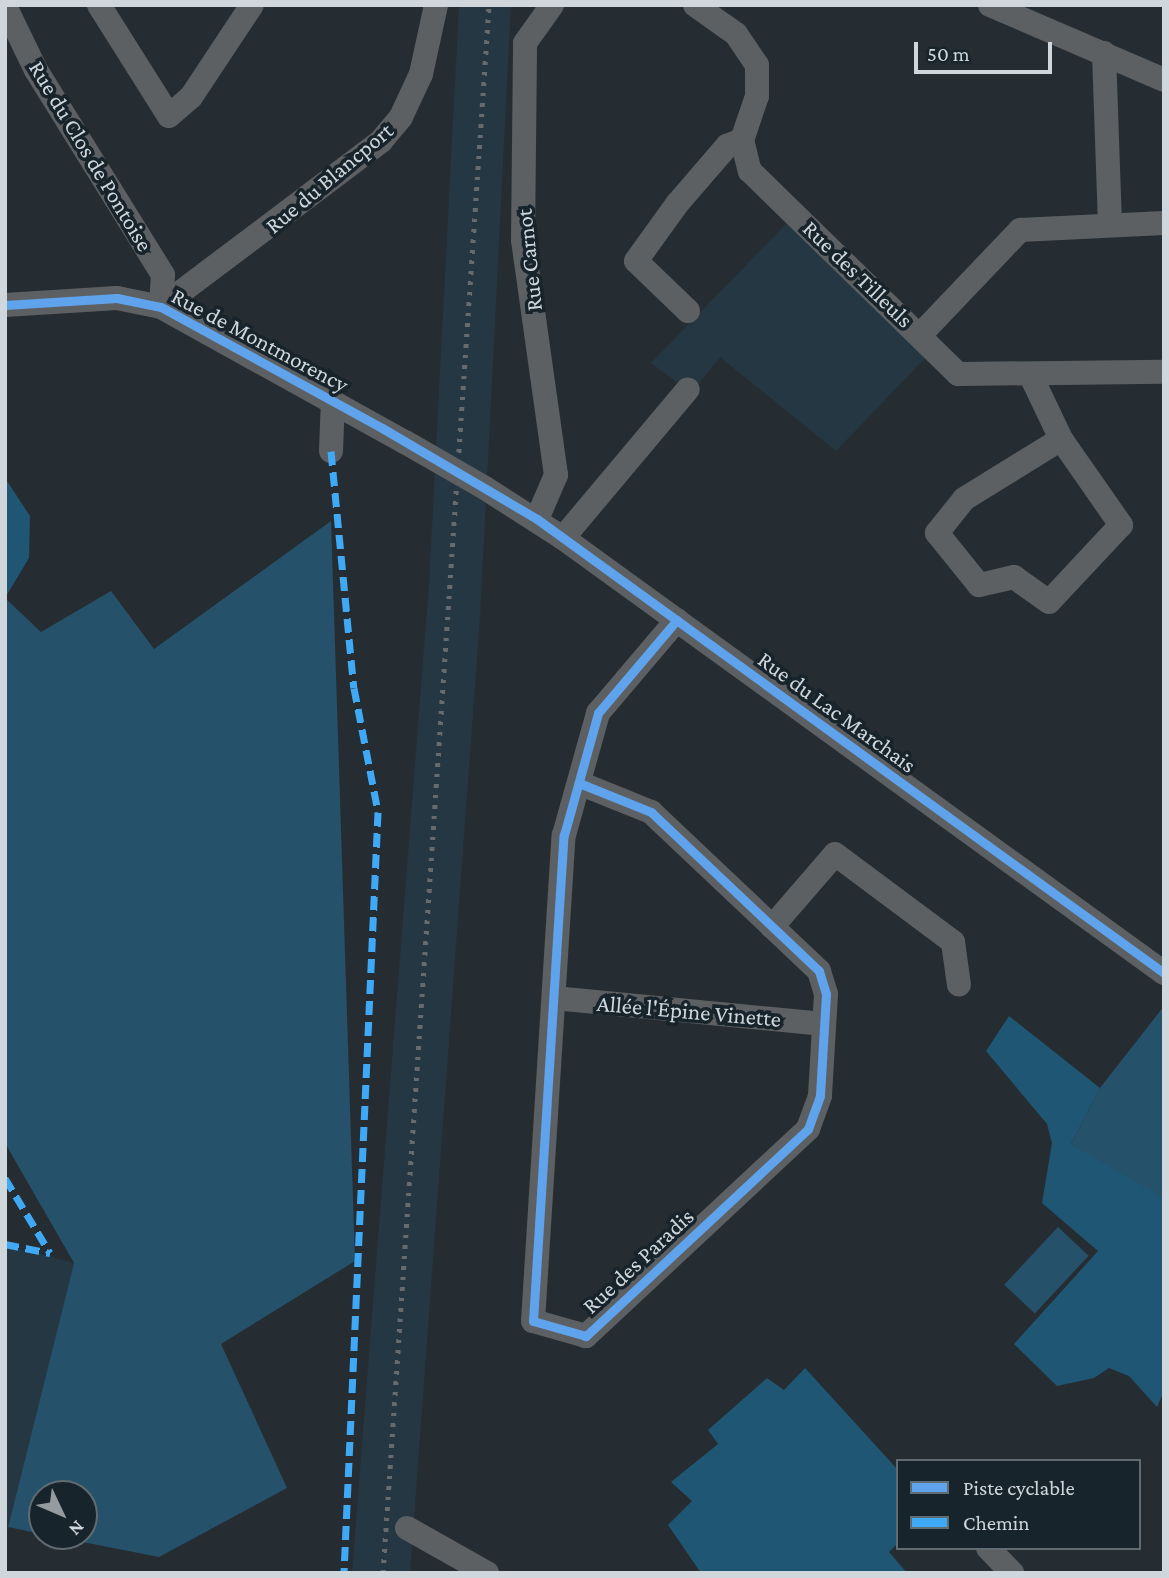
<!DOCTYPE html>
<meta charset="utf-8">
<style>
body{margin:0}
#map{position:relative;width:1169px;height:1578px;overflow:hidden;background:#262d32;font-family:"Crimson Pro",serif}
div>[style]{position:absolute}
[style*='--x']{left:calc(var(--x)*1px);top:calc(var(--y)*1px);width:calc(var(--w)*1px);rotate:calc(var(--a)*1deg)}
.built>*{inset:0;background:#253742}
.green>*{inset:0;background:#25516a;transform-origin:0 0}
.forest>*{inset:0;background:#1f5673}
.minor>*{height:24px;margin:-12px;padding:0 12px;transform-origin:12px;border-radius:12px;background:#5d6062}
.rail>*{height:5px;margin-top:-2.5px;transform-origin:0;background:repeating-linear-gradient(90deg,#676b6e 0 3.5px,transparent 0 10.5px)}
.minor-bridge>*{height:24px;margin:-12px;padding:0 12px;transform-origin:12px;border-radius:12px;background:#5d6062}
.quiet>*{height:7px;margin-top:-3.5px;transform-origin:0;background:repeating-linear-gradient(90deg,#3fa9f5 0 14px,transparent 0 21px)}
.cycleway>*{height:9px;margin:-4.5px;padding:0 4.5px;transform-origin:4.5px;border-radius:4.5px;background:#60a3ed}
span{translate:-50% -50%;white-space:nowrap;text-align:center;line-height:1.15;-webkit-text-stroke:7px #18242c;paint-order:stroke}
.street-label{font-size:23px;color:#cfd7dc}
.frame{position:absolute;inset:0;border:7px solid #cfd7dc;pointer-events:none}
.legend{position:absolute;left:896px;top:1459px;width:245px;height:91px;box-sizing:border-box;background:#18242c;border:2px solid #616c72;margin:0;padding:9px 12px;list-style:none;font-size:21px;color:#cfd7dc}
.legend li{display:flex;align-items:center;gap:14px;height:35px}
.legend b{width:35px;border:2px solid #616c72}
.north{position:absolute;left:28px;top:1480px;width:70px;height:70px;box-sizing:border-box;background:#18242c;border:2px solid #616c72;border-radius:50%;rotate:134deg;font-size:19px;font-weight:700;line-height:28px;text-align:center;color:#cfd7dc}
.north::after{content:'';display:block;margin:auto;width:24px;height:32px;background:#949ca0;clip-path:polygon(50% 0,100% 100%,50% 72%,0 100%)}
.scale{position:absolute;left:914px;top:42px;width:138px;height:32px;box-sizing:border-box;border:4px solid #cfd7dc;border-top:0;padding-left:9px;font-size:21px;line-height:24px;white-space:nowrap;color:#cfd7dc;-webkit-text-stroke:5px #18242c;paint-order:stroke}
</style>
<div id="map">
<div class="built">
<i style="clip-path:polygon(459px 5px,511px 5px,480px 617px,410px 1573px,352px 1573px,429px 585px)"></i>
<i style="clip-path:polygon(788px 222px,925px 358px,836px 451px,720px 357px,691px 393px,651px 363px)"></i>
<i style="clip-path:polygon(5px 1245px,74px 1263px,5px 1537px)"></i>
</div>
<div class="green">
<i style="clip-path:polygon(331px 521px,355px 1261px,221px 1344px,287px 1488px,159px 1557px,52px 1536px,84px 1536px,84px 1494px,42px 1494px,42px 1534px,8px 1527px,74px 1263px,5px 1143px,5px 598px,41px 632px,111px 591px,154px 649px)"></i>
<i style="clip-path:polygon(1164px 1006px,1164px 1198px,1162px 1201px,1071px 1144px,1100px 1088px)"></i>
<i style="left:1058px;top:1227px;width:42px;height:79px;rotate:43deg"></i>
</div>
<div class="forest">
<i style="clip-path:polygon(5px 478px,30px 516px,29px 558px,5px 598px)"></i>
<i style="clip-path:polygon(1009px 1016px,1100px 1088px,1071px 1144px,1164px 1198px,1164px 1391px,1157px 1407px,1129px 1376px,1109px 1368px,1094px 1378px,1057px 1386px,1014px 1344px,1098px 1251px,1042px 1203px,1052px 1143px,1047px 1124px,986px 1051px)"></i>
<i style="clip-path:polygon(805px 1368px,898px 1470px,898px 1543px,889px 1552px,907px 1573px,701px 1573px,668px 1525px,692px 1501px,671px 1482px,718px 1444px,708px 1430px,767px 1378px,784px 1390px)"></i>
</div>
<div class="minor">
<i style="--x:99;--y:5;--w:131;--a:57.8"></i>
<i style="--x:169;--y:116;--w:29;--a:-41"></i>
<i style="--x:191;--y:97;--w:110;--a:-56.5"></i>
<i style="--x:695;--y:5;--w:50;--a:35.3"></i>
<i style="--x:736;--y:34;--w:37;--a:56"></i>
<i style="--x:757;--y:65;--w:31;--a:90"></i>
<i style="--x:757;--y:96;--w:46;--a:108.8"></i>
<i style="--x:742;--y:140;--w:32;--a:76"></i>
<i style="--x:750;--y:171;--w:291;--a:44.3"></i>
<i style="--x:958;--y:374;--w:206;--a:-0.6"></i>
<i style="--x:990;--y:5;--w:189;--a:23.3"></i>
<i style="--x:5;--y:6;--w:71;--a:64.2"></i>
<i style="--x:36;--y:70;--w:241;--a:58.2"></i>
<i style="--x:163;--y:275;--w:32;--a:94"></i>
<i style="--x:1104;--y:53;--w:172;--a:88"></i>
<i style="--x:5;--y:305;--w:112;--a:-3.6"></i>
<i style="--x:117;--y:298;--w:45;--a:11.6"></i>
<i style="--x:161;--y:307;--w:279;--a:29"></i>
<i style="--x:161;--y:307;--w:276;--a:-37"></i>
<i style="--x:381;--y:141;--w:31;--a:-50"></i>
<i style="--x:401;--y:117;--w:47;--a:-65.1"></i>
<i style="--x:421;--y:74;--w:71;--a:-77.7"></i>
<i style="--x:688;--y:311;--w:72;--a:-136.1"></i>
<i style="--x:636;--y:261;--w:70;--a:-54.3"></i>
<i style="--x:677;--y:204;--w:77;--a:-49.2"></i>
<i style="--x:727;--y:146;--w:16;--a:-22"></i>
<i style="--x:921;--y:334;--w:144;--a:-46.4"></i>
<i style="--x:1020;--y:230;--w:144;--a:-2.8"></i>
<i style="--x:1031;--y:376;--w:70;--a:64.5"></i>
<i style="--x:1061;--y:439;--w:105;--a:55.1"></i>
<i style="--x:1121;--y:525;--w:105;--a:133.1"></i>
<i style="--x:1049;--y:602;--w:43;--a:-144.5"></i>
<i style="--x:1014;--y:577;--w:36;--a:167"></i>
<i style="--x:979;--y:585;--w:67;--a:-128.9"></i>
<i style="--x:937;--y:533;--w:43;--a:-51.5"></i>
<i style="--x:964;--y:499;--w:114;--a:-31.7"></i>
<i style="--x:331;--y:451;--w:51;--a:-87.8"></i>
<i style="--x:485;--y:488;--w:93;--a:32.7"></i>
<i style="--x:563;--y:538;--w:742;--a:35.9"></i>
<i style="--x:537;--y:519;--w:48;--a:-66.6"></i>
<i style="--x:556;--y:475;--w:237;--a:-98"></i>
<i style="--x:523;--y:240;--w:197;--a:-89.4"></i>
<i style="--x:525;--y:43;--w:47;--a:-54.6"></i>
<i style="--x:563;--y:538;--w:194;--a:-50"></i>
<i style="--x:579;--y:783;--w:78;--a:21.9"></i>
<i style="--x:651;--y:812;--w:231;--a:43.4"></i>
<i style="--x:819;--y:971;--w:24;--a:73"></i>
<i style="--x:826;--y:994;--w:102;--a:93.4"></i>
<i style="--x:820;--y:1096;--w:35;--a:110"></i>
<i style="--x:808;--y:1129;--w:304;--a:137"></i>
<i style="--x:586;--y:1336;--w:55;--a:-164.2"></i>
<i style="--x:533;--y:1321;--w:487;--a:-86.4"></i>
<i style="--x:564;--y:835;--w:127;--a:-74.4"></i>
<i style="--x:598;--y:713;--w:122;--a:-49.7"></i>
<i style="--x:772;--y:927;--w:96;--a:-49.2"></i>
<i style="--x:835;--y:854;--w:147;--a:36.7"></i>
<i style="--x:953;--y:942;--w:43;--a:82.1"></i>
<i style="--x:554;--y:998;--w:271;--a:5.5"></i>
<i style="--x:407;--y:1528;--w:92;--a:29.4"></i>
<i style="--x:988;--y:1548;--w:35;--a:46"></i>
</div>
<div class="rail">
<i style="--x:383;--y:1573;--w:1572;--a:-86.13"></i>
</div>
<div class="minor-bridge">
<i style="--x:405;--y:442;--w:92;--a:29.9"></i>
</div>
<div class="quiet">
<i style="--x:331;--y:451;--w:238;--a:84.5"></i>
<i style="--x:354;--y:688;--w:126;--a:79"></i>
<i style="--x:378;--y:812;--w:762;--a:92.56"></i>
<i style="--x:5;--y:1178;--w:87;--a:59"></i>
<i style="--x:5;--y:1244;--w:46;--a:11.3"></i>
</div>
<div class="cycleway">
<i style="--x:5;--y:305;--w:112;--a:-3.6"></i>
<i style="--x:117;--y:298;--w:45;--a:11.6"></i>
<i style="--x:161;--y:307;--w:252;--a:28.7"></i>
<i style="--x:382;--y:428;--w:180;--a:30.4"></i>
<i style="--x:537;--y:519;--w:774;--a:35.91"></i>
<i style="--x:579;--y:783;--w:78;--a:21.9"></i>
<i style="--x:651;--y:812;--w:231;--a:43.4"></i>
<i style="--x:819;--y:971;--w:24;--a:73"></i>
<i style="--x:826;--y:994;--w:102;--a:93.4"></i>
<i style="--x:820;--y:1096;--w:35;--a:110"></i>
<i style="--x:808;--y:1129;--w:304;--a:137"></i>
<i style="--x:586;--y:1336;--w:55;--a:-164.2"></i>
<i style="--x:533;--y:1321;--w:487;--a:-86.4"></i>
<i style="--x:564;--y:835;--w:127;--a:-74.4"></i>
<i style="--x:598;--y:713;--w:122;--a:-49.7"></i>
</div>
<div class="street-label">
<span style="left:91px;top:156px;rotate:59deg">Rue du Clos de Pontoise</span>
<span style="left:329px;top:178px;rotate:-40deg">Rue du Blancport</span>
<span style="left:529px;top:260px;rotate:-96deg">Rue Carnot</span>
<span style="left:858px;top:274px;rotate:44deg">Rue des Tilleuls</span>
<span style="left:260px;top:340px;rotate:28deg">Rue de Montmorency</span>
<span style="left:837px;top:712px;rotate:36deg">Rue du Lac Marchais</span>
<span style="left:689px;top:1011px;rotate:5deg">Allée l'Épine Vinette</span>
<span style="left:638px;top:1261px;rotate:-43deg">Rue des Paradis</span>
</div>
<div class="frame"></div>
<ul class="legend">
<li><b style="height:9px;background:#60a3ed"></b>Piste cyclable</li>
<li><b style="height:9px;background:#3fa9f5"></b>Chemin</li>
</ul>
<div class="north">N</div>
<div class="scale">50 m</div>
</div>
